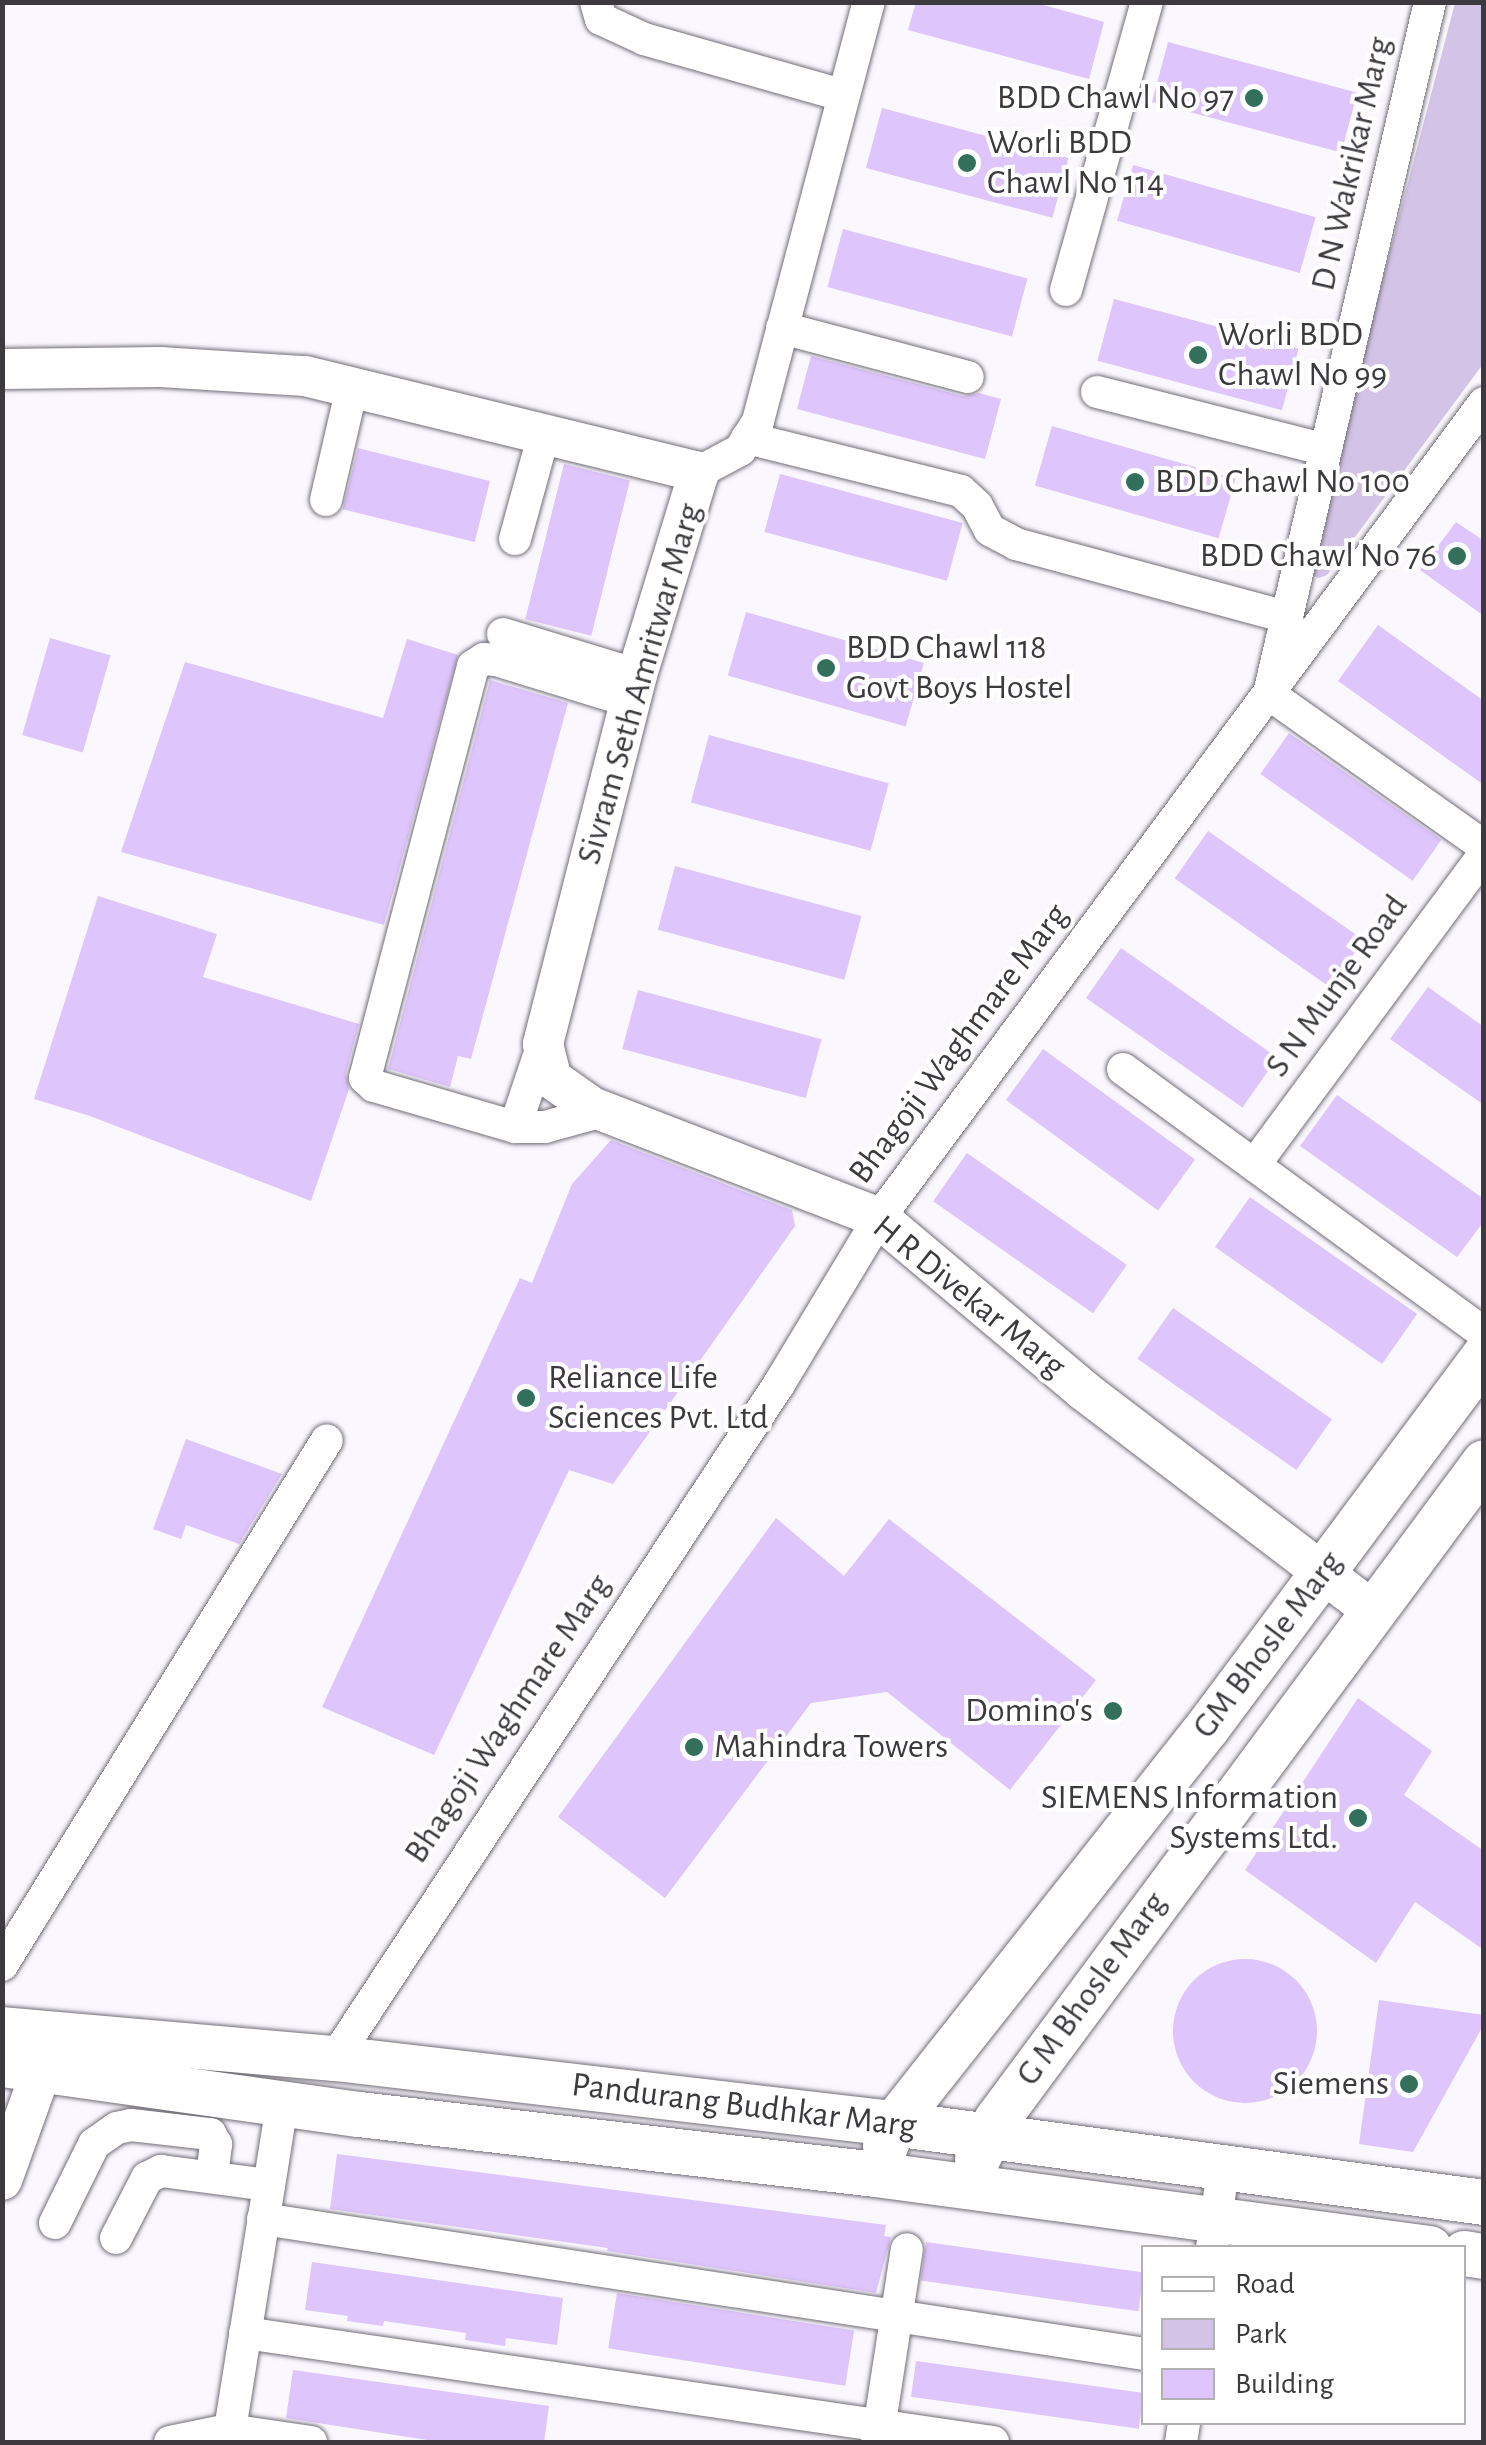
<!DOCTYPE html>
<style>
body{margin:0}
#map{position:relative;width:1486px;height:2445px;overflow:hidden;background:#faf7fe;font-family:"Alegreya Sans",sans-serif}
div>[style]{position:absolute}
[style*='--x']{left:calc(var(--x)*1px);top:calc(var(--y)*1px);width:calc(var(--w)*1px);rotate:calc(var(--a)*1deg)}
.green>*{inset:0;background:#d3c3e7}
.building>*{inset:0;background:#dec5fb;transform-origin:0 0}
.round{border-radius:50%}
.roads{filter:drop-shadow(0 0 2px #726e78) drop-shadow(0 0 2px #726e78)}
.minor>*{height:32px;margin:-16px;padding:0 16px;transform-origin:16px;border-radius:16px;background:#fff}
.tertiary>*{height:40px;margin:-20px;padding:0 20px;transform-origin:20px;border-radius:20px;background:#fff}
.secondary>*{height:45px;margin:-22.5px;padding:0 22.5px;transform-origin:22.5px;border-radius:22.5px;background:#fff}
.dots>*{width:28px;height:28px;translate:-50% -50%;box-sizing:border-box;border:5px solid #fff;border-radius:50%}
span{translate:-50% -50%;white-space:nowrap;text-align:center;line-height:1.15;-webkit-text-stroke:8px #fff;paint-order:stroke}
.poi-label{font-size:35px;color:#3c3a3e}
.right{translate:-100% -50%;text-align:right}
.left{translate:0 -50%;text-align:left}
.street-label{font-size:35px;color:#3c3a3e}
.frame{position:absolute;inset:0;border:5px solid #3c3a3e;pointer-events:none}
.legend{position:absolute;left:1141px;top:2245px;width:325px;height:180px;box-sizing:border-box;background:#fff;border:2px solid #b1b0b2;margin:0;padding:12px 18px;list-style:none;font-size:30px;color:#3c3a3e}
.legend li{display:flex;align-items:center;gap:20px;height:50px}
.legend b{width:50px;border:2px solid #b1b0b2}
</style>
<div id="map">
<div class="green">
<i style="clip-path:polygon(1455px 3px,1483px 3px,1483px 364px,1327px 575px,1319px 578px,1312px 576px,1309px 561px)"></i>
</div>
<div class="building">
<i style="clip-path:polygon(916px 2px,1033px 2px,1104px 22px,1089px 79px,908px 30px)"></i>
<i style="left:1168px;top:42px;width:196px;height:62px;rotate:15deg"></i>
<i style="left:882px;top:108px;width:193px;height:62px;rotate:15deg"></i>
<i style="left:1133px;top:165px;width:190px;height:58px;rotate:16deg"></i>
<i style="left:843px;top:229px;width:191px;height:60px;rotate:15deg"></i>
<i style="left:1114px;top:299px;width:191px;height:64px;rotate:15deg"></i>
<i style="clip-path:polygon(811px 356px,963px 396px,979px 393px,1001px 399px,985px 459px,797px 409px)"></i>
<i style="left:1052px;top:426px;width:191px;height:62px;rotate:16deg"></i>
<i style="left:358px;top:448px;width:136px;height:63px;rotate:14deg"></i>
<i style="left:564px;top:464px;width:68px;height:160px;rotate:14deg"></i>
<i style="left:780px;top:474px;width:189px;height:60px;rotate:15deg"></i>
<i style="clip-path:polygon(1456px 522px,1484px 541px,1484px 616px,1420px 570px)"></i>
<i style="left:746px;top:612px;width:185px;height:66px;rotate:16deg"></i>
<i style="clip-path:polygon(1378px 625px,1484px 701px,1484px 785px,1338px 681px)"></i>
<i style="left:50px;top:638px;width:63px;height:101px;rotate:16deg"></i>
<i style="clip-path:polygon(407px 639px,458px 655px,384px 925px,121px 852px,185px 662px,383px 718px)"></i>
<i style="clip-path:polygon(490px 680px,568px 703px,471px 1059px,458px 1056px,450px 1087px,388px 1069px)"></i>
<i style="left:1289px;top:733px;width:186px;height:50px;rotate:35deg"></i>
<i style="left:709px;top:735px;width:186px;height:70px;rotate:15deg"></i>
<i style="left:1208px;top:831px;width:190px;height:58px;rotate:35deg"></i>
<i style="left:675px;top:866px;width:193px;height:66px;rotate:15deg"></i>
<i style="clip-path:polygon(98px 896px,217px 934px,203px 977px,359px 1024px,346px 1073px,349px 1089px,311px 1201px,90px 1116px,34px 1099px)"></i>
<i style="left:1121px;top:948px;width:191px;height:61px;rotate:35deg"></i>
<i style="clip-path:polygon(1428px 987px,1484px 1027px,1484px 1105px,1390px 1039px)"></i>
<i style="left:638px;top:990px;width:190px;height:61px;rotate:15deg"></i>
<i style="left:1043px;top:1049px;width:188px;height:63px;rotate:36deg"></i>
<i style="clip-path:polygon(1337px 1095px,1484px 1199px,1484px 1221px,1457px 1257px,1300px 1146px)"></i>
<i style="clip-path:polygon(611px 1140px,792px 1210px,795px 1226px,613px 1484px,569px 1470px,434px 1755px,322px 1707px,520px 1278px,532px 1283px,572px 1184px)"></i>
<i style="left:967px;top:1153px;width:195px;height:59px;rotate:35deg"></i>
<i style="left:1250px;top:1197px;width:204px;height:61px;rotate:35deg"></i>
<i style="left:1173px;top:1308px;width:194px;height:62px;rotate:35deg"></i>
<i style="clip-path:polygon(186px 1439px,282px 1474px,239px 1544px,186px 1525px,181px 1539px,153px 1529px)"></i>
<i style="clip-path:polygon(776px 1518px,844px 1576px,889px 1519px,1096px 1680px,1010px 1790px,887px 1692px,811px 1703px,665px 1898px,558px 1817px)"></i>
<i style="clip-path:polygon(1358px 1698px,1432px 1751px,1404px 1795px,1484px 1851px,1484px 1950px,1415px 1902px,1376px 1963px,1245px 1870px)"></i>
<i class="round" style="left:1173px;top:1959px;width:144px;height:144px"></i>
<i style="clip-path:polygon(1379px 2000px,1484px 2015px,1484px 2024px,1413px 2152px,1359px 2144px)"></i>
<i style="clip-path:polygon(337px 2154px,886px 2225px,884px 2236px,891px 2237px,876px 2293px,607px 2251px,608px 2248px,330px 2209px)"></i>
<i style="left:926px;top:2242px;width:220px;height:39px;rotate:8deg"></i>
<i style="clip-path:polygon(312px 2262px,563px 2298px,557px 2345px,506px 2338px,505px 2346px,465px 2340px,466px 2333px,384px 2321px,383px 2326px,347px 2321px,348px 2316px,305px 2310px)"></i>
<i style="left:617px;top:2293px;width:240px;height:56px;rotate:9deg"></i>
<i style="left:916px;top:2361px;width:230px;height:36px;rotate:8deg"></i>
<i style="clip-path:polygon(293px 2370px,549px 2406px,544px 2442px,440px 2442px,286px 2418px)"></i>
</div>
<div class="roads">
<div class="minor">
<i style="--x:596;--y:2;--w:18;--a:74"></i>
<i style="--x:601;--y:19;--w:47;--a:24.9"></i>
<i style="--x:644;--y:39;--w:206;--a:15.8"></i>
<i style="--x:1430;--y:2;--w:710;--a:103.1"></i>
<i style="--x:1269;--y:694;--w:263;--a:35.3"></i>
<i style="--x:1066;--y:290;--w:299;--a:-74.3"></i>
<i style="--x:782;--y:328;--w:192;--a:14.8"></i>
<i style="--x:1097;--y:392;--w:236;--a:14.2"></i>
<i style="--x:747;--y:438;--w:220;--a:13.9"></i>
<i style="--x:961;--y:491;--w:22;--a:43"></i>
<i style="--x:977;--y:506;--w:27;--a:62"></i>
<i style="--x:990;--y:530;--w:30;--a:28"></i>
<i style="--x:1016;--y:544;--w:281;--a:15.1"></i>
<i style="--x:699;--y:472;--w:47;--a:-28.2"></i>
<i style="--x:740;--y:450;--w:34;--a:-58"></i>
<i style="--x:758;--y:421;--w:433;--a:-75.2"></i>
<i style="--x:326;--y:500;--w:116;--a:-77"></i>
<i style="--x:515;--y:539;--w:109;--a:-74.6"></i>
<i style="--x:503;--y:634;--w:140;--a:17"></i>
<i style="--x:1123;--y:1069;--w:447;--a:36.2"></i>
<i style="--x:603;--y:1111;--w:60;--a:164.6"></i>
<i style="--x:545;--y:1127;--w:30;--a:180"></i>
<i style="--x:515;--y:1127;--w:147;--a:-163.8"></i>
<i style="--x:374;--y:1086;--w:12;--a:-138"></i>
<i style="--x:365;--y:1078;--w:426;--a:-75.3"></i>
<i style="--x:473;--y:666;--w:13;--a:-32"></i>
<i style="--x:484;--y:659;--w:12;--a:5"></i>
<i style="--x:496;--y:660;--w:119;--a:17.1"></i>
<i style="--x:515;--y:1127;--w:88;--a:-71.4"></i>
<i style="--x:1255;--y:1164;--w:385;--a:-53.5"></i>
<i style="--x:2;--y:1965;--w:617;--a:-58.24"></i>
<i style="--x:335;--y:2058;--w:807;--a:-56.62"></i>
<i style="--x:779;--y:1384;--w:194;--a:-58.9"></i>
<i style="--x:879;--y:1218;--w:1015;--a:-53.41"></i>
<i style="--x:263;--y:2219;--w:891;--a:8.71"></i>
<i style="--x:55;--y:2223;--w:88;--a:-63.7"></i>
<i style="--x:94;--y:2144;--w:28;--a:-35"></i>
<i style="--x:117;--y:2128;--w:14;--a:-12"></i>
<i style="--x:131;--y:2125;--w:80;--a:6.5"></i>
<i style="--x:210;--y:2134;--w:12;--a:59"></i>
<i style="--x:216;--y:2144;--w:31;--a:97"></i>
<i style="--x:116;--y:2238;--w:68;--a:-62.7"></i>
<i style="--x:147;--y:2178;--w:16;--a:-27"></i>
<i style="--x:161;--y:2171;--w:109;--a:7.4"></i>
<i style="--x:1212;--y:2248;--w:79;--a:-82"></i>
<i style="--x:245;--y:2333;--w:756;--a:8.29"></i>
<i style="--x:170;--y:2442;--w:60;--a:-11.5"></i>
<i style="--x:229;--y:2430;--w:83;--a:8.3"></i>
<i style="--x:228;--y:2442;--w:343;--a:-80.9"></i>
<i style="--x:877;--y:2442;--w:195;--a:-81.2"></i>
<i style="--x:1181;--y:2442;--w:20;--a:-81"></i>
</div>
<div class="tertiary">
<i style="--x:2;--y:369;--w:158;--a:-0.7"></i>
<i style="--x:160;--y:367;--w:145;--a:3.6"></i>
<i style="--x:305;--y:376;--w:406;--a:13.7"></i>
<i style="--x:699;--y:472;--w:212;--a:107"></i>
<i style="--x:637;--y:675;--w:381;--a:104.3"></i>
<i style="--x:543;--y:1044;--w:36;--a:76"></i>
<i style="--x:552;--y:1079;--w:49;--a:35"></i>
<i style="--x:592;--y:1107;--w:308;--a:21.1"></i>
<i style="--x:879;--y:1218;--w:267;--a:40.1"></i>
<i style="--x:1083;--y:1390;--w:363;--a:37.3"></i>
<i style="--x:2;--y:2180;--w:118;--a:-70.2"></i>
<i style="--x:42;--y:2069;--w:29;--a:-88"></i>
</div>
<div class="secondary">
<i style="--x:2;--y:2029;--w:334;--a:5"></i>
<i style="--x:335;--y:2058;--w:561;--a:6.66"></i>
<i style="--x:892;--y:2123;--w:597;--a:7.6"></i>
<i style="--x:2;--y:2064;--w:360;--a:8"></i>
<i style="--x:359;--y:2114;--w:519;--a:6.63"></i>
<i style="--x:875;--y:2174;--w:559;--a:7.61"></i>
<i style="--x:885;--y:2146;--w:25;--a:-69"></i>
<i style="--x:894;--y:2123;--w:505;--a:-51.68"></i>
<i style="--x:1207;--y:1727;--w:464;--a:-53.3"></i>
<i style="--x:977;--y:2159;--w:43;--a:-64"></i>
<i style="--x:996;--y:2120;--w:819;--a:-53.44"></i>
<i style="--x:1464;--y:2253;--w:20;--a:9"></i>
</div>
</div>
<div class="dots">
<i style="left:1254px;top:98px;background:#33705b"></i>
<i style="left:967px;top:163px;background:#33705b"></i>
<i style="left:1198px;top:355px;background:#33705b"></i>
<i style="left:1135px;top:482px;background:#33705b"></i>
<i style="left:1457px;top:556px;background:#33705b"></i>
<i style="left:826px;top:668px;background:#33705b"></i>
<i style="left:526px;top:1398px;background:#33705b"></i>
<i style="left:1113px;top:1711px;background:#33705b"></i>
<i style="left:694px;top:1747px;background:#33705b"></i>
<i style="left:1358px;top:1818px;background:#33705b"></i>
<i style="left:1409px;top:2084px;background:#33705b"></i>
</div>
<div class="poi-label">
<span class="right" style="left:1234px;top:98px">BDD Chawl No 97</span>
<span class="left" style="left:987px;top:163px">Worli BDD<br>Chawl No 114</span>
<span class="left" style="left:1218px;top:355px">Worli BDD<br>Chawl No 99</span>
<span class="left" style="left:1155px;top:482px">BDD Chawl No 100</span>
<span class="right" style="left:1437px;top:556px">BDD Chawl No 76</span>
<span class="left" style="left:846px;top:668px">BDD Chawl 118<br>Govt Boys Hostel</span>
<span class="left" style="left:548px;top:1398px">Reliance Life<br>Sciences Pvt. Ltd</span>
<span class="right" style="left:1093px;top:1711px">Domino's</span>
<span class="left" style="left:714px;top:1747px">Mahindra Towers</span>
<span class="right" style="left:1338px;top:1818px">SIEMENS Information<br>Systems Ltd.</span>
<span class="right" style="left:1389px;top:2084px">Siemens</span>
</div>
<div class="street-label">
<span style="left:1352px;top:164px;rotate:-77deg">D N Wakrikar Marg</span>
<span style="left:640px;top:684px;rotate:-74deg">Sivram Seth Amritwar Marg</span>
<span style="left:1337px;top:986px;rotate:-54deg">S N Munje Road</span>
<span style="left:959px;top:1044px;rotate:-53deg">Bhagoji Waghmare Marg</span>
<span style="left:969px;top:1297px;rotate:39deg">H R Divekar Marg</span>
<span style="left:1268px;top:1645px;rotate:-53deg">GM Bhosle Marg</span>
<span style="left:508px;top:1719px;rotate:-56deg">Bhagoji Waghmare Marg</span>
<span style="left:1092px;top:1989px;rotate:-54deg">G M Bhosle Marg</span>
<span style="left:744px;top:2106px;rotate:7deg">Pandurang Budhkar Marg</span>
</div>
<div class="frame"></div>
<ul class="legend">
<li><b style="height:12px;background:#fff"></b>Road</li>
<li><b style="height:28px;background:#d3c3e7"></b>Park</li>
<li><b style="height:28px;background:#dec5fb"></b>Building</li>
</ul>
</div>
